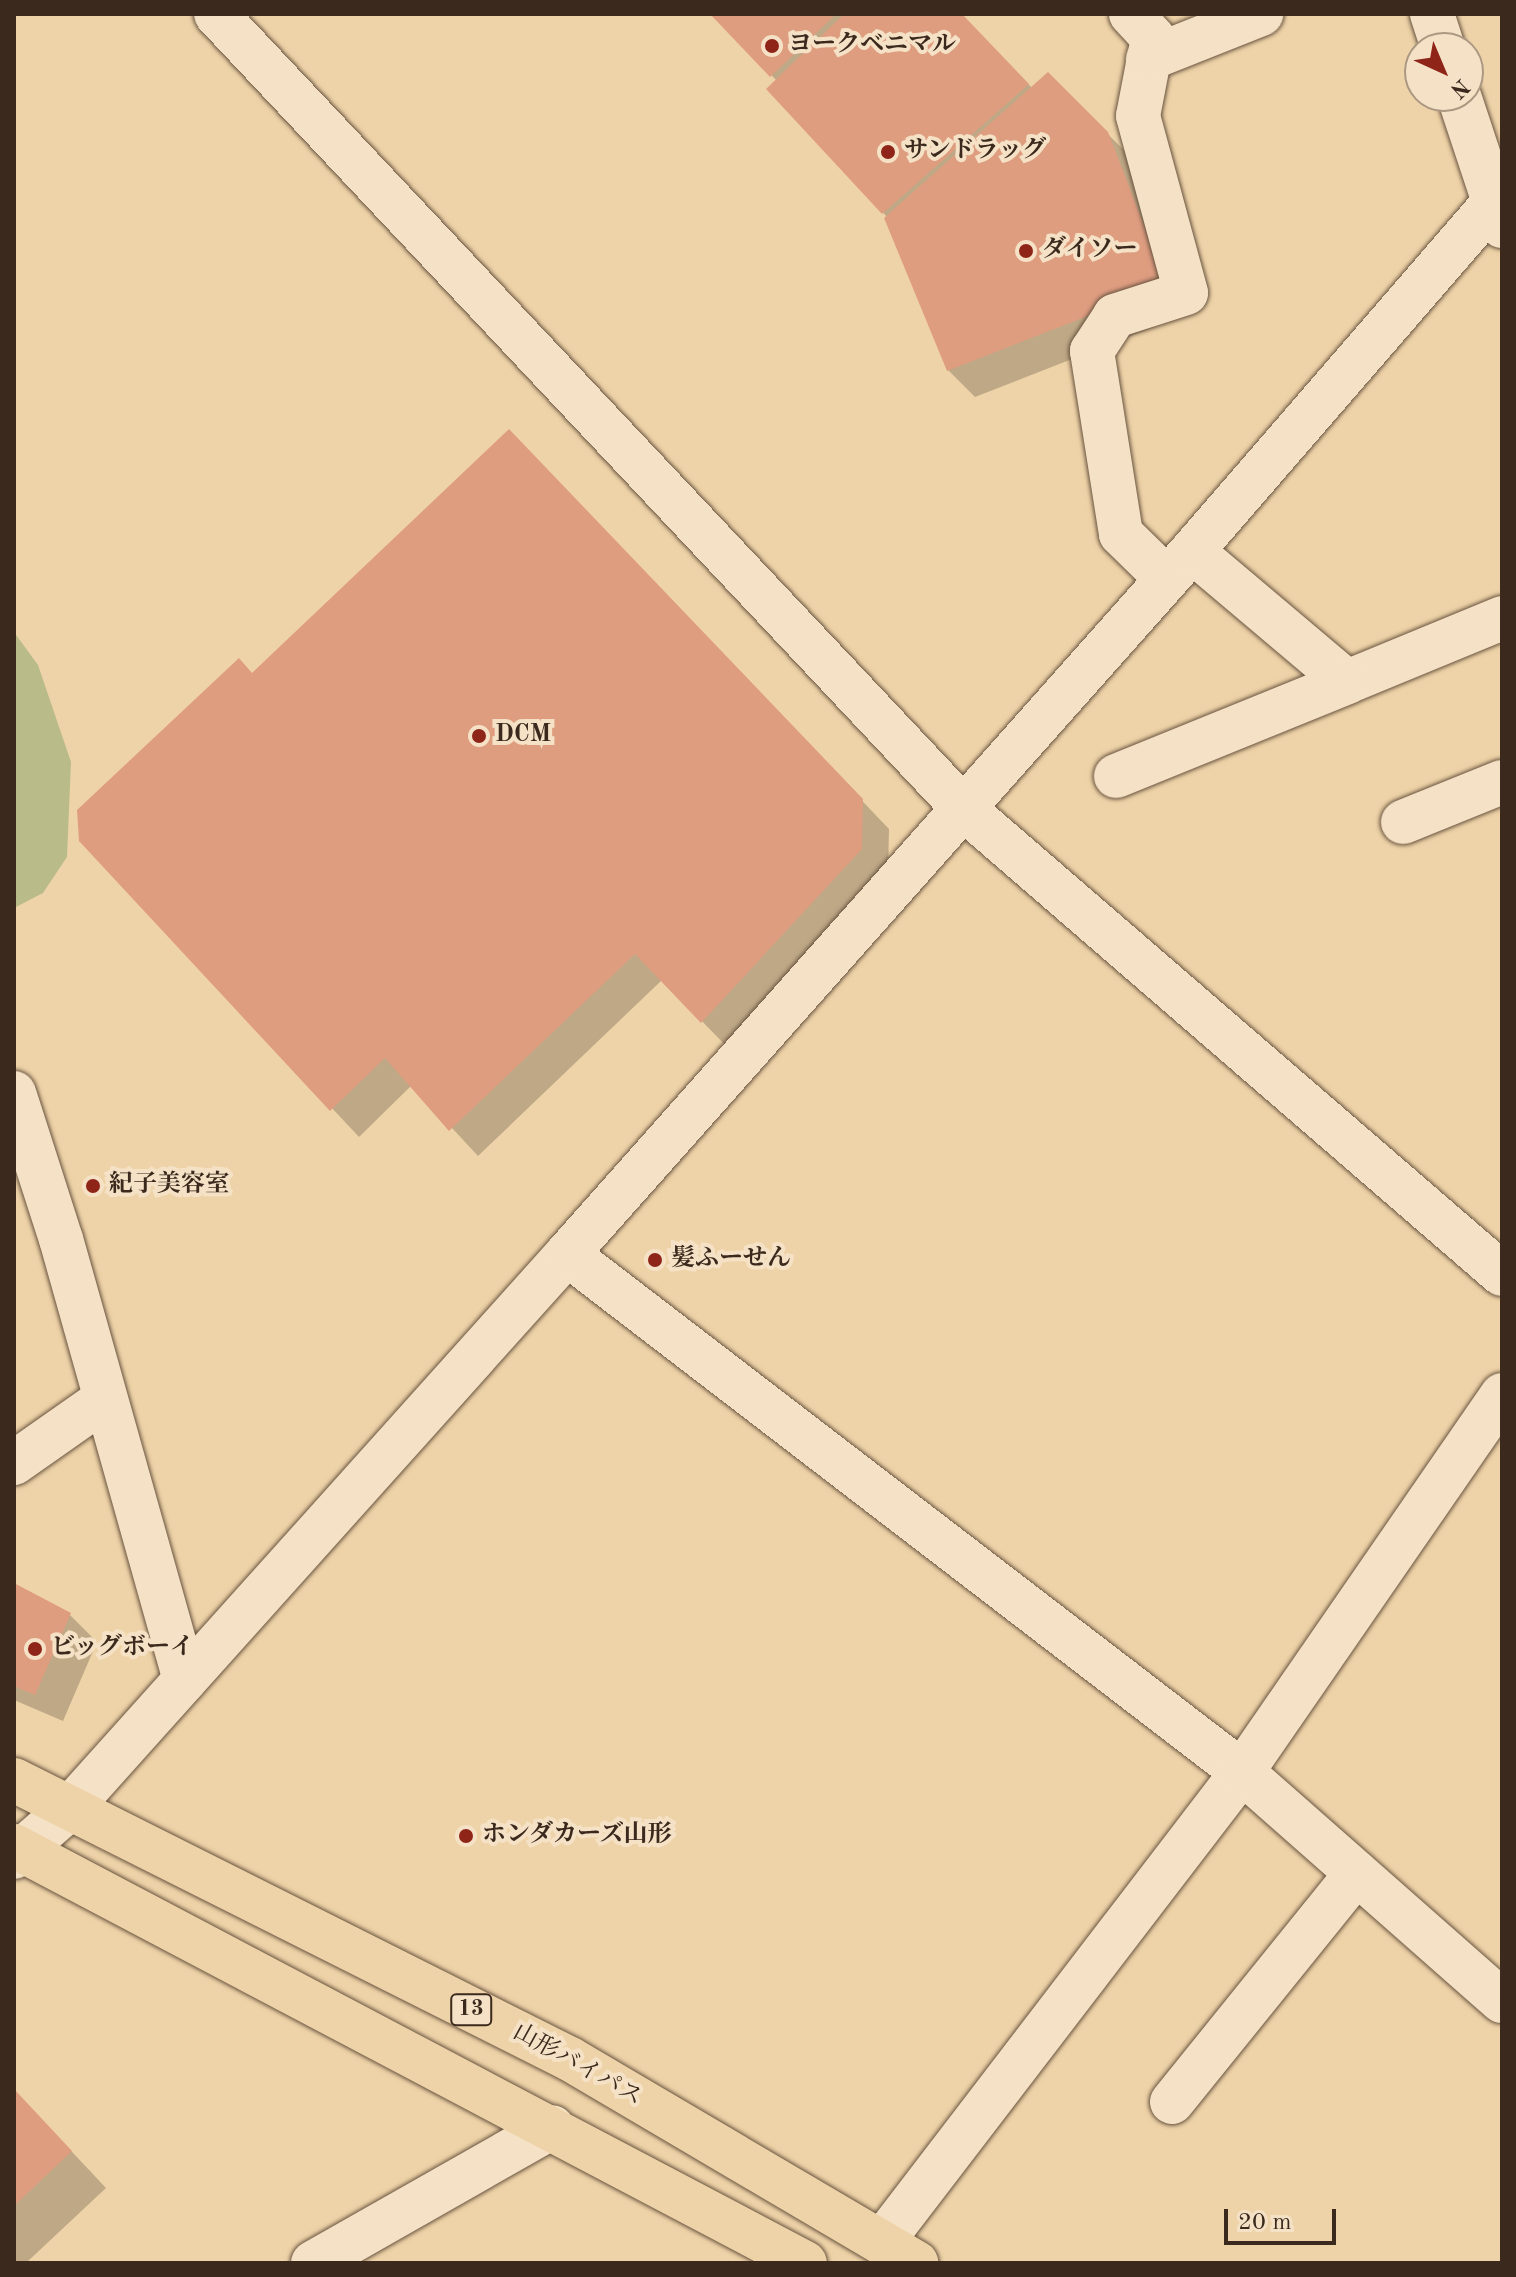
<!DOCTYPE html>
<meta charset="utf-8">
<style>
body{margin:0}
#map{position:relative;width:1516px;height:2277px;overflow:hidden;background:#efd3a8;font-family:"Old Standard TT","Noto Serif JP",serif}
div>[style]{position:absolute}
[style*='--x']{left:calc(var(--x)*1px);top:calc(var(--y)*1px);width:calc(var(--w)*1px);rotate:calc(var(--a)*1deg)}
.green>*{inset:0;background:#b9bc88}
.shadow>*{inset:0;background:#0003}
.building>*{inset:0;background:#df9d80}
.roads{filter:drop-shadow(0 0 2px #685440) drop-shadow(0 0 2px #685440)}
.minor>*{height:44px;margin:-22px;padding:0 22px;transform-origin:22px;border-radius:22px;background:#f5e2c6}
.highway>*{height:44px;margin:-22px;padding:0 22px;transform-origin:22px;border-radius:22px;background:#efd3a8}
.dots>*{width:22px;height:22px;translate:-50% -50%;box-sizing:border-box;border:4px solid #f5e2c6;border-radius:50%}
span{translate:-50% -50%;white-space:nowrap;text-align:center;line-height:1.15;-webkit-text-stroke:8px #f5e2c6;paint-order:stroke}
.shield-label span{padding:2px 6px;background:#f5e2c6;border:2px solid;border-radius:6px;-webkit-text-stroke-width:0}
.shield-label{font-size:22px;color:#3b291d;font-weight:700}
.poi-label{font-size:24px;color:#3b291d;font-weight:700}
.left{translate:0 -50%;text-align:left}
.street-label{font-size:24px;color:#3b291d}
.frame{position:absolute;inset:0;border:16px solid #3b291d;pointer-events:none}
.north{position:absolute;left:1404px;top:32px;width:80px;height:80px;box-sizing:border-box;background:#f5e2c6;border:2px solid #ab9882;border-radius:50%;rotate:136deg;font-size:22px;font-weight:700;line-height:32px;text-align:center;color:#3b291d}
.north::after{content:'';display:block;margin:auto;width:28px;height:36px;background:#8f2418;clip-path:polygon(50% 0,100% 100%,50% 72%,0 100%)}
.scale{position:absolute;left:1224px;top:2209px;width:112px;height:36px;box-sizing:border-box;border:4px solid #3b291d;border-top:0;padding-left:10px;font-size:24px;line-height:28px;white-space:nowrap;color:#3b291d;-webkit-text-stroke:6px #f5e2c6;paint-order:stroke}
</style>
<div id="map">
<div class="green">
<i style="clip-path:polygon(14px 632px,38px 665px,71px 762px,67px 857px,43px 893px,14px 908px)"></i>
</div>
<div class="shadow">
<i style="clip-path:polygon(712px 14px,961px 14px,1033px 89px,1048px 75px,1135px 161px,1192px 312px,975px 397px,948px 370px,888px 218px,769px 89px,777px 81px)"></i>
<i style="clip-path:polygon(536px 459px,889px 829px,888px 877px,729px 1049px,662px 980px,478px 1156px,412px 1085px,359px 1137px,81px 840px,253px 675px)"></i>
<i style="clip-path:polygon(14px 1585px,70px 1615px,97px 1642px,63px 1721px,14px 1700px)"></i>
<i style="clip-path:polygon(14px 2090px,106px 2188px,26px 2263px,14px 2263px)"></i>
</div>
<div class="building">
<i style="clip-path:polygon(710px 14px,836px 14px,770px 77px)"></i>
<i style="clip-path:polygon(844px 14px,962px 14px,1029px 84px,882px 214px,766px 89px)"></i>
<i style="clip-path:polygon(1048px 72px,1108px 132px,1167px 285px,947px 371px,884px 218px)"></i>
<i style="clip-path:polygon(509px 429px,863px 799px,862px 849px,701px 1023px,635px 954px,449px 1131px,385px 1058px,330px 1111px,79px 841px,77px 810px,239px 658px,252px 673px)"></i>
<i style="clip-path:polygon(14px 1583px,71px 1613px,35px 1695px,14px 1686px)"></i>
<i style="clip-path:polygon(14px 2089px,72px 2151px,14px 2206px)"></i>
</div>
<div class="roads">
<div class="minor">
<i style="--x:216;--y:14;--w:1092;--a:46.74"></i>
<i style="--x:964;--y:809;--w:711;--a:40.84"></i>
<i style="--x:1131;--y:14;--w:33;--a:47"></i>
<i style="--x:1153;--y:38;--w:79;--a:100.9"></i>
<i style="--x:1138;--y:116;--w:183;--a:74.8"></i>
<i style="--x:1186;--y:293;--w:75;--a:162.1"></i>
<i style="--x:1115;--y:316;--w:42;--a:123.3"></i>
<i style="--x:1092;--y:351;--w:185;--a:81"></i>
<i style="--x:1121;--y:534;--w:64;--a:44.4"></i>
<i style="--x:1432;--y:14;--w:36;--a:72"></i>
<i style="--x:1148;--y:59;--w:122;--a:-21.7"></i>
<i style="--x:1459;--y:96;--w:137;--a:71.7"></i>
<i style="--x:1192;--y:551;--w:203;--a:40.2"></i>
<i style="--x:1347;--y:682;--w:168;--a:-22.4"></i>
<i style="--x:1116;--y:776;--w:249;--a:-22.1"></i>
<i style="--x:1403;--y:822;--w:107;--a:-22"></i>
<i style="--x:14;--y:1093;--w:153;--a:72.2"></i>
<i style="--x:61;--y:1239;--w:458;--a:74.3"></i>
<i style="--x:567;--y:1254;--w:851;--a:37.5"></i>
<i style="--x:1242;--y:1772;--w:346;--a:41.4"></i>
<i style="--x:14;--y:1463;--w:111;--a:-35.1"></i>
<i style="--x:14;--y:1857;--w:74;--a:-41.2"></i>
<i style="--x:70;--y:1808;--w:744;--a:-48.1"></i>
<i style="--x:567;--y:1254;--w:941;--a:-48.36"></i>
<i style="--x:1192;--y:551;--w:474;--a:-49.1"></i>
<i style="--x:1172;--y:2102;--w:294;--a:-51.1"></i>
<i style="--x:882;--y:2242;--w:592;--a:-52.55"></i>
<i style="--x:1242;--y:1772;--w:458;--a:-55.4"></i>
<i style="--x:313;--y:2263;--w:275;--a:-29.6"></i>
</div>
<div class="highway">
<i style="--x:14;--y:1780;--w:622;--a:26.65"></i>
<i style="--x:570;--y:2059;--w:402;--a:30.5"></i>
<i style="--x:14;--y:1846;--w:894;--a:27.8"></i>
</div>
</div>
<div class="dots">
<i style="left:772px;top:46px;background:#8f2418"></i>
<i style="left:888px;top:152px;background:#8f2418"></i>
<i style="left:1026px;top:251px;background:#8f2418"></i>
<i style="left:479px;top:736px;background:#8f2418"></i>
<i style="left:93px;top:1186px;background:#8f2418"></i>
<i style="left:655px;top:1260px;background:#8f2418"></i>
<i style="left:35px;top:1649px;background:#8f2418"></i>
<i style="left:466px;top:1836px;background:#8f2418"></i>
</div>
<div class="shield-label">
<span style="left:471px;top:2010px">13</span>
</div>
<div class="poi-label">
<span class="left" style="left:788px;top:46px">ヨークベニマル</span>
<span class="left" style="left:904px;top:152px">サンドラッグ</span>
<span class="left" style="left:1042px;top:251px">ダイソー</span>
<span class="left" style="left:495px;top:736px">DCM</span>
<span class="left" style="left:109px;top:1186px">紀子美容室</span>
<span class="left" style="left:671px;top:1260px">髪ふーせん</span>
<span class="left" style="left:51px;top:1649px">ビッグボーイ</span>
<span class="left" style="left:482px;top:1836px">ホンダカーズ山形</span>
</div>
<div class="street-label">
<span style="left:577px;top:2066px;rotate:29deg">山形バイパス</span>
</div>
<div class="frame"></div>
<div class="north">N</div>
<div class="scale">20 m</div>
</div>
